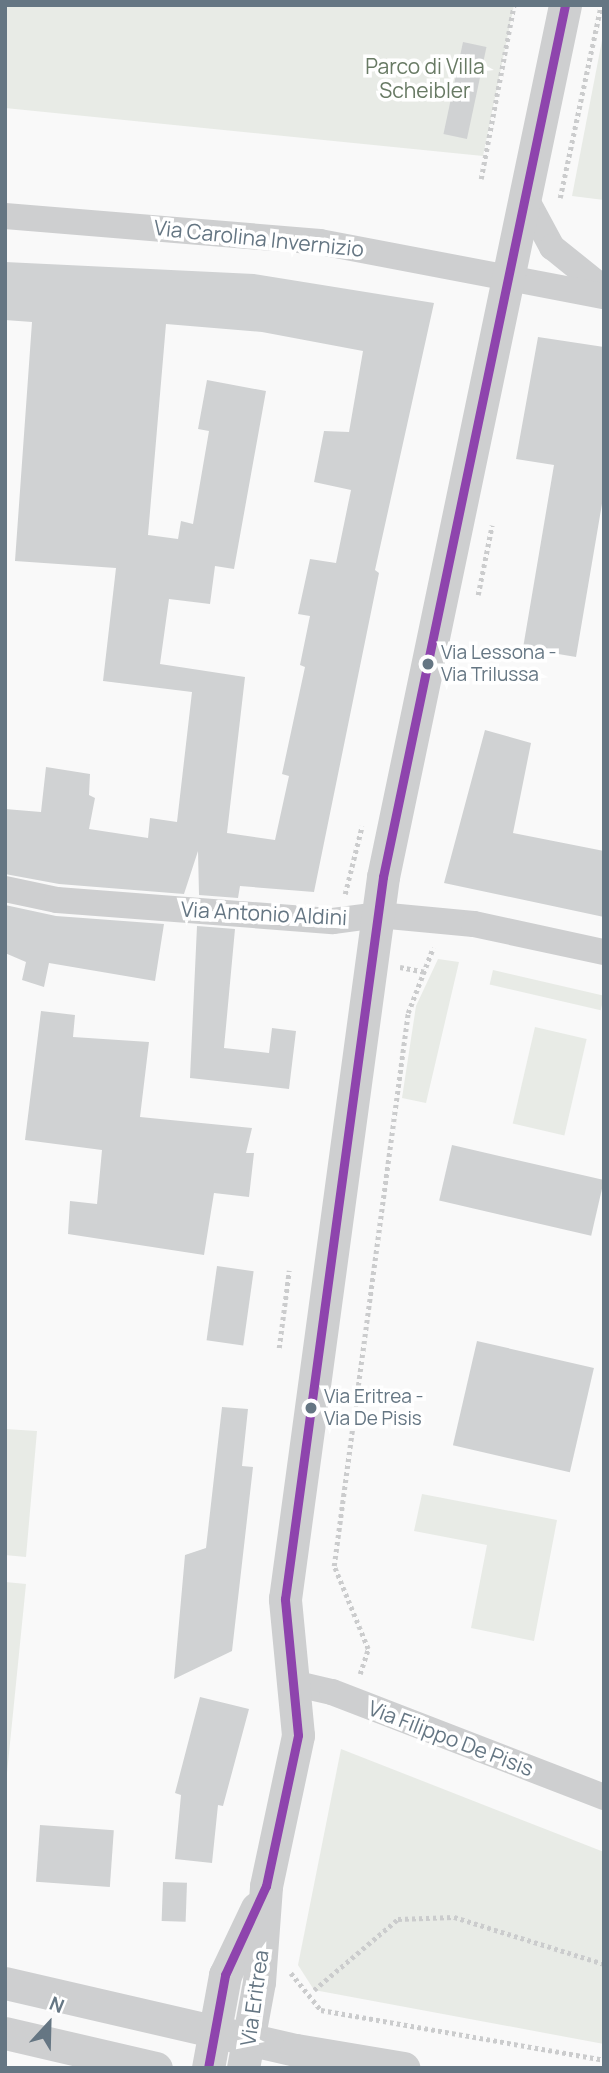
<!DOCTYPE html>
<style>
body{margin:0}
#map{position:relative;width:609px;height:2073px;overflow:hidden;background:#f9f9f9;font-family:Manrope,sans-serif}
div>[style]{position:absolute}
[style*='--x']{left:calc(var(--x)*1px);top:calc(var(--y)*1px);width:calc(var(--w)*1px);rotate:calc(var(--a)*1deg)}
.green>*{inset:0;background:#e8ebe6;transform-origin:0 0}
.building>*{inset:0;background:#d0d2d3;transform-origin:0 0}
.path>*{height:4.5px;margin-top:-2.25px;transform-origin:0;background:repeating-linear-gradient(90deg,#cbcccd 0 3.5px,transparent 0 7px)}
.minor>*{height:26px;margin:-13px;padding:0 13px;transform-origin:13px;border-radius:13px;background:#cecfd0}
.tertiary>*{height:33px;margin:-16.5px;padding:0 16.5px;transform-origin:16.5px;border-radius:16.5px;background:#cecfd0}
.bus-1>*{height:9px;margin:-4.5px;padding:0 4.5px;transform-origin:4.5px;border-radius:4.5px;background:#8e44ad}
.dots>*{width:19px;height:19px;translate:-50% -50%;box-sizing:border-box;border:4px solid #fff;border-radius:50%}
span{translate:-50% -50%;white-space:nowrap;text-align:center;line-height:1.15;-webkit-text-stroke:7px #fff;paint-order:stroke}
.bus-label{font-size:19px;color:#657683}
.left{translate:0 -50%;text-align:left}
.park-label{font-size:21px;color:#687a64}
.street-label{font-size:21px;color:#657683}
.frame{position:absolute;inset:0;border:7px solid #657683;pointer-events:none}
.north{position:absolute;left:14px;top:1989px;width:70px;height:70px;-webkit-text-stroke:5px #fff;paint-order:stroke;rotate:22deg;font-size:19px;font-weight:700;line-height:28px;text-align:center;color:#657683}
.north::after{content:'';display:block;margin:auto;width:24px;height:32px;background:#657683;clip-path:polygon(50% 0,100% 100%,50% 72%,0 100%)}
</style>
<div id="map">
<div class="green">
<i style="clip-path:polygon(5px 5px,514px 5px,483px 156px,5px 108px)"></i>
<i style="clip-path:polygon(604px 30px,604px 200px,572px 196px)"></i>
<i style="clip-path:polygon(438px 959px,459px 962px,426px 1103px,402px 1098px,416px 1006px)"></i>
<i style="left:493px;top:970px;width:114px;height:15px;rotate:13deg"></i>
<i style="left:535px;top:1027px;width:53px;height:99px;rotate:13deg"></i>
<i style="clip-path:polygon(5px 1429px,37px 1431px,26px 1557px,5px 1555px)"></i>
<i style="clip-path:polygon(422px 1494px,557px 1520px,534px 1641px,471px 1628px,487px 1545px,414px 1531px)"></i>
<i style="clip-path:polygon(5px 1582px,26px 1584px,5px 1793px)"></i>
<i style="clip-path:polygon(341px 1749px,604px 1852px,604px 2044px,314px 1990px,298px 1965px)"></i>
</div>
<div class="building">
<i style="left:463px;top:42px;width:24px;height:94px;rotate:12deg"></i>
<i style="clip-path:polygon(evenodd,5px 262px,254px 274px,434px 303px,375px 570px,379px 573px,314px 892px,240px 886px,238px 898px,199px 895px,198px 851px,184px 894px,59px 884px,5px 874px,5px 809px,41px 812px,46px 767px,90px 774px,89px 795px,95px 798px,89px 829px,148px 838px,150px 818px,177px 822px,192px 692px,103px 681px,116px 568px,15px 561px,32px 322px,5px 320px,5px 262px,166px 324px,262px 332px,363px 351px,349px 432px,324px 431px,314px 482px,351px 490px,336px 563px,310px 559px,298px 614px,310px 616px,300px 665px,305px 667px,282px 774px,289px 776px,275px 840px,227px 833px,245px 677px,160px 664px,169px 599px,210px 604px,215px 566px,234px 569px,266px 391px,207px 380px,198px 429px,209px 431px,193px 524px,181px 521px,178px 539px,148px 535px,166px 324px)"></i>
<i style="clip-path:polygon(538px 337px,604px 347px,604px 492px,576px 657px,523px 648px,554px 465px,516px 459px)"></i>
<i style="clip-path:polygon(485px 730px,531px 743px,513px 833px,604px 851px,604px 917px,444px 883px)"></i>
<i style="clip-path:polygon(5px 905px,56px 916px,164px 924px,155px 981px,49px 963px,44px 987px,22px 980px,26px 962px,5px 953px)"></i>
<i style="clip-path:polygon(197px 926px,235px 929px,224px 1048px,269px 1053px,272px 1028px,296px 1031px,289px 1089px,190px 1078px)"></i>
<i style="clip-path:polygon(41px 1011px,75px 1015px,73px 1037px,149px 1042px,140px 1117px,252px 1128px,246px 1153px,254px 1153px,249px 1197px,214px 1193px,204px 1255px,68px 1234px,70px 1201px,97px 1204px,102px 1150px,25px 1140px)"></i>
<i style="left:452px;top:1145px;width:156px;height:57px;rotate:13deg"></i>
<i style="left:217px;top:1266px;width:37px;height:75px;rotate:8deg"></i>
<i style="left:477px;top:1341px;width:120px;height:107px;rotate:13deg"></i>
<i style="clip-path:polygon(222px 1407px,248px 1409px,242px 1466px,253px 1467px,232px 1651px,174px 1679px,185px 1555px,206px 1548px)"></i>
<i style="clip-path:polygon(200px 1697px,249px 1709px,223px 1806px,218px 1805px,212px 1863px,175px 1859px,181px 1795px,175px 1793px)"></i>
<i style="left:40px;top:1825px;width:74px;height:57px;rotate:4deg"></i>
<i style="left:163px;top:1882px;width:24px;height:39px;rotate:2deg"></i>
</div>
<div class="path">
<i style="--x:481;--y:179;--w:177;--a:-79.3"></i>
<i style="--x:560;--y:198;--w:197;--a:-78"></i>
<i style="--x:478;--y:595;--w:71;--a:-78.7"></i>
<i style="--x:345;--y:894;--w:70;--a:-76"></i>
<i style="--x:400;--y:967;--w:25;--a:11"></i>
<i style="--x:279;--y:1348;--w:78;--a:-82.6"></i>
<i style="--x:360;--y:1674;--w:26;--a:-72"></i>
<i style="--x:368;--y:1649;--w:90;--a:-112.3"></i>
<i style="--x:334;--y:1566;--w:558;--a:-82.38"></i>
<i style="--x:408;--y:1013;--w:70;--a:-69"></i>
<i style="--x:291;--y:1973;--w:48;--a:51"></i>
<i style="--x:321;--y:2010;--w:287;--a:10"></i>
<i style="--x:314;--y:1990;--w:110;--a:-40.2"></i>
<i style="--x:398;--y:1919;--w:56;--a:-2"></i>
<i style="--x:454;--y:1917;--w:157;--a:17.4"></i>
</div>
<div class="minor">
<i style="--x:526;--y:199;--w:55;--a:61.6"></i>
<i style="--x:552;--y:247;--w:67;--a:38.9"></i>
<i style="--x:5;--y:216;--w:316;--a:4.7"></i>
<i style="--x:320;--y:242;--w:289;--a:10.8"></i>
<i style="--x:5;--y:889;--w:53;--a:11.9"></i>
<i style="--x:57;--y:900;--w:277;--a:4.4"></i>
<i style="--x:333;--y:921;--w:45;--a:-7.6"></i>
<i style="--x:378;--y:915;--w:96;--a:5.4"></i>
<i style="--x:474;--y:924;--w:133;--a:12.2"></i>
<i style="--x:297;--y:1684;--w:36;--a:13"></i>
<i style="--x:332;--y:1692;--w:292;--a:21.1"></i>
</div>
<div class="tertiary">
<i style="--x:5;--y:1983;--w:299;--a:13"></i>
<i style="--x:296;--y:2050;--w:109;--a:9.5"></i>
<i style="--x:5;--y:2033;--w:155;--a:13.1"></i>
<i style="--x:208;--y:2068;--w:95;--a:-79.6"></i>
<i style="--x:225;--y:1975;--w:74;--a:-64.5"></i>
<i style="--x:243;--y:2068;--w:87;--a:-79.5"></i>
<i style="--x:259;--y:1982;--w:96;--a:-85.8"></i>
<i style="--x:266;--y:1886;--w:154;--a:-78"></i>
<i style="--x:298;--y:1735;--w:137;--a:-95.5"></i>
<i style="--x:285;--y:1599;--w:729;--a:-82.27"></i>
<i style="--x:383;--y:877;--w:891;--a:-78.21"></i>
</div>
<div class="bus-1">
<i style="--x:208;--y:2068;--w:95;--a:-79.6"></i>
<i style="--x:225;--y:1975;--w:98;--a:-65.3"></i>
<i style="--x:266;--y:1886;--w:154;--a:-78"></i>
<i style="--x:298;--y:1735;--w:137;--a:-95.5"></i>
<i style="--x:285;--y:1599;--w:729;--a:-82.27"></i>
<i style="--x:383;--y:877;--w:891;--a:-78.21"></i>
</div>
<div class="dots">
<i style="left:428px;top:664px;background:#657683"></i>
<i style="left:311px;top:1408px;background:#657683"></i>
</div>
<div class="bus-label">
<span class="left" style="left:441px;top:664px">Via Lessona -<br>Via Trilussa</span>
<span class="left" style="left:324px;top:1408px">Via Eritrea -<br>Via De Pisis</span>
</div>
<div class="park-label">
<span style="left:425px;top:78px">Parco di Villa<br>Scheibler</span>
</div>
<div class="street-label">
<span style="left:259px;top:238px;rotate:6deg">Via Carolina Invernizio</span>
<span style="left:264px;top:913px;rotate:3deg">Via Antonio Aldini</span>
<span style="left:451px;top:1738px;rotate:21deg">Via Filippo De Pisis</span>
<span style="left:254px;top:1998px;rotate:-82deg">Via Eritrea</span>
</div>
<div class="frame"></div>
<div class="north">N</div>
</div>
